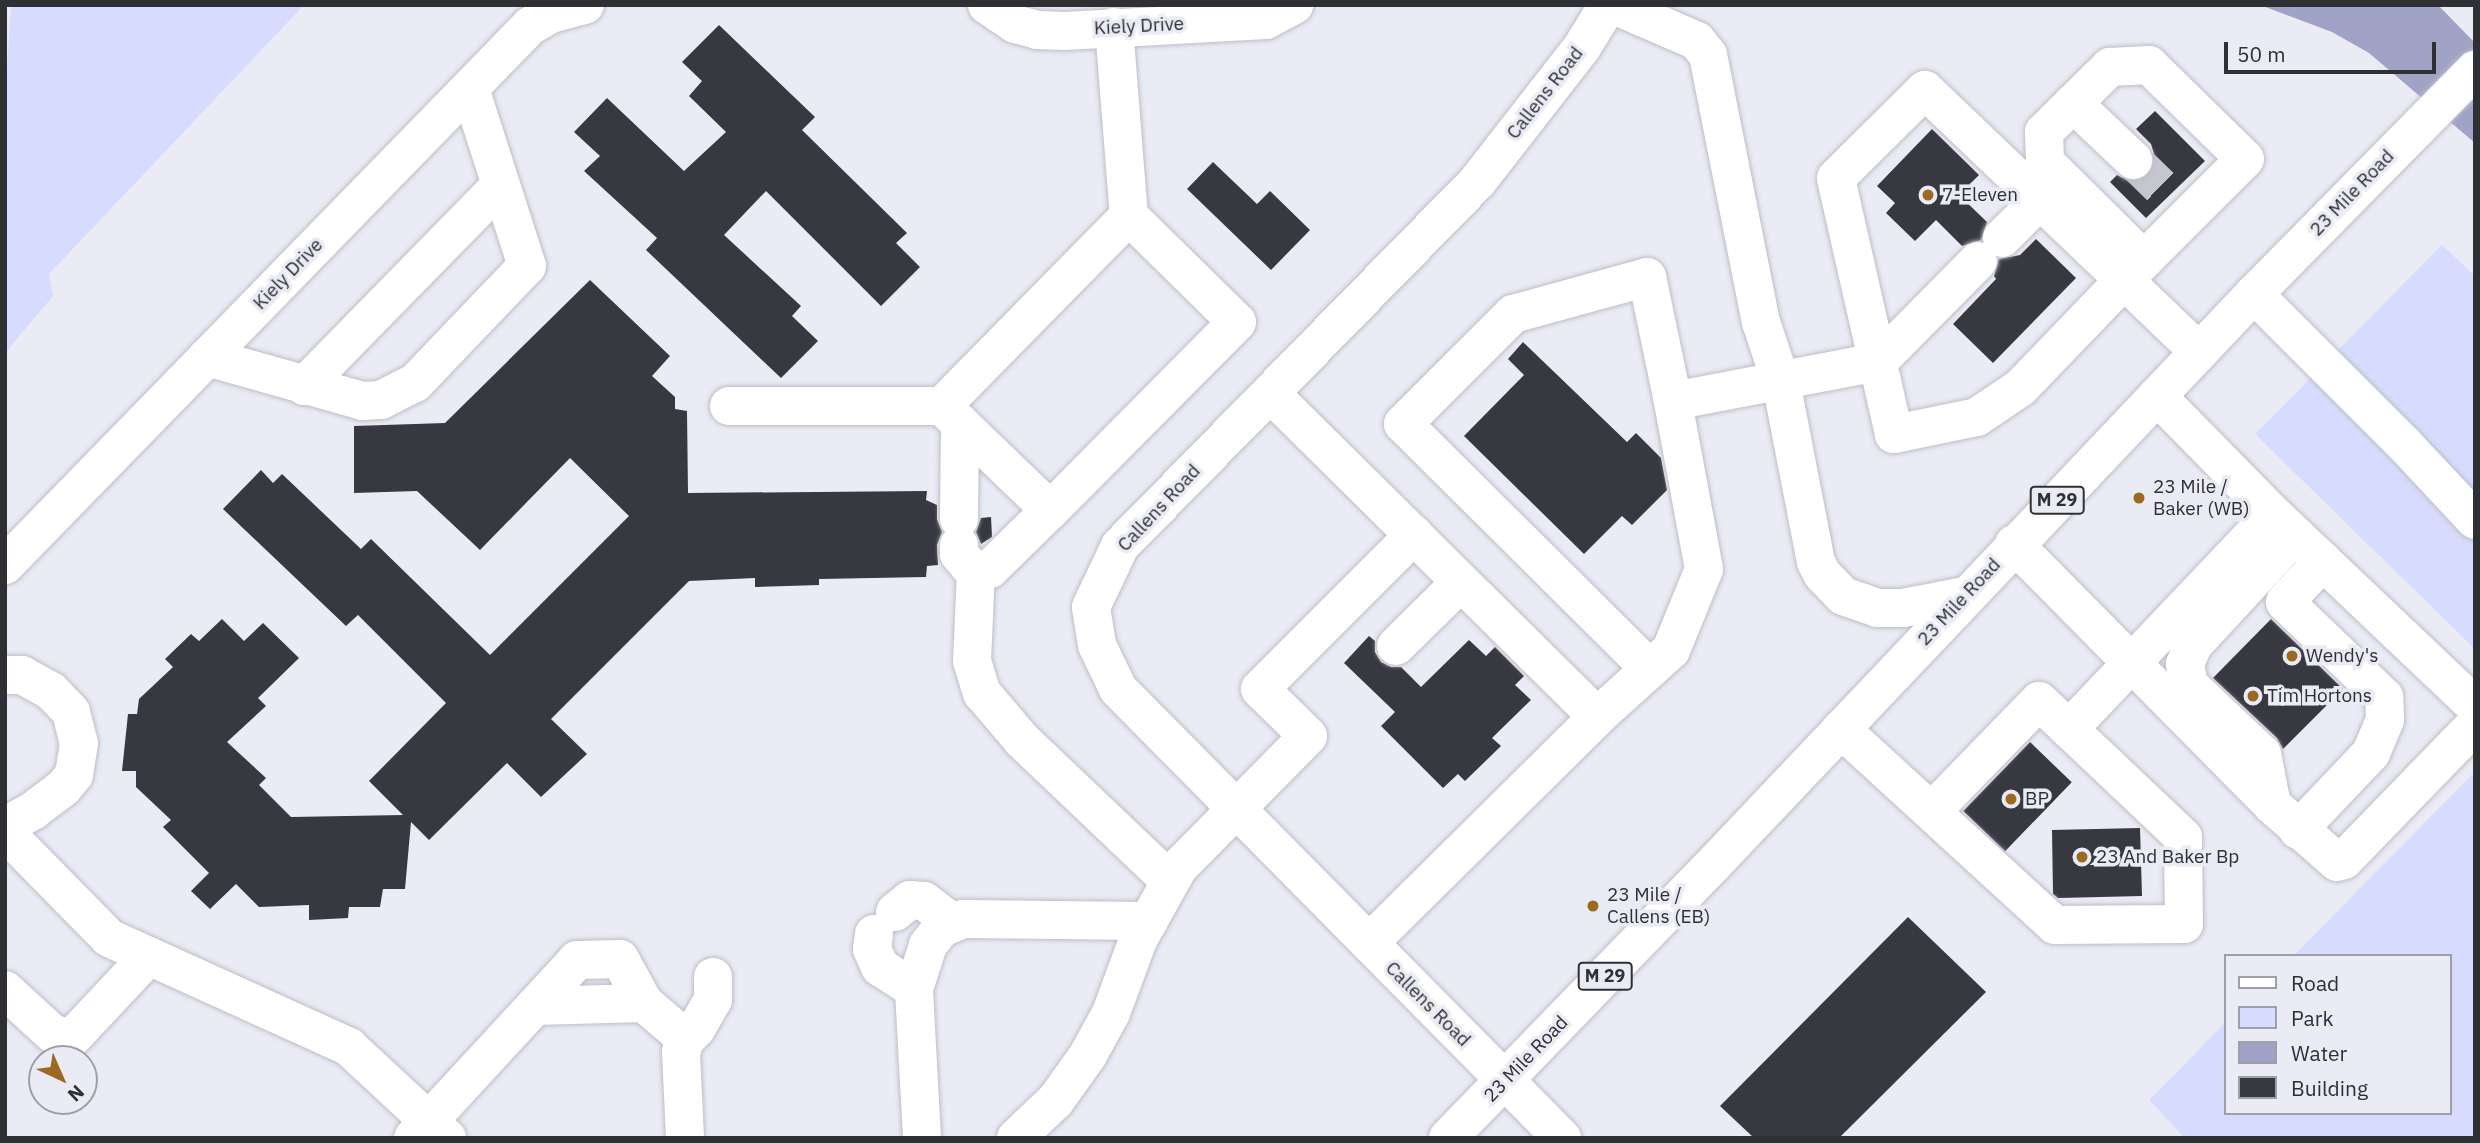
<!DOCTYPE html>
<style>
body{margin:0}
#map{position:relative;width:2480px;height:1143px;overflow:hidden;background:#eaebf5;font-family:"IBM Plex Sans",sans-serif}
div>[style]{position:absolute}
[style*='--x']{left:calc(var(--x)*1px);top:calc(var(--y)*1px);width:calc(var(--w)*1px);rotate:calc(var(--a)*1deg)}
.green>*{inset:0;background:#d7dbfe}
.water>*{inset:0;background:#a0a3c6}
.building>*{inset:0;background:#373840;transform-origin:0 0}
.minor-tunnel>*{height:38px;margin-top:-19px;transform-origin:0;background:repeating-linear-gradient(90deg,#c5c6ce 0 38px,transparent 0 57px)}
.roads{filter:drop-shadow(0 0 2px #bdbec8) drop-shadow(0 0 2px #bdbec8)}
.minor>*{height:38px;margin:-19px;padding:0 19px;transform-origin:19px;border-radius:19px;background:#fff}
.major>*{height:38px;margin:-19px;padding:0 19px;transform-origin:19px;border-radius:19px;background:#fff}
.dots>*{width:19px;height:19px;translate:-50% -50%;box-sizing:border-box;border:4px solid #eaebf5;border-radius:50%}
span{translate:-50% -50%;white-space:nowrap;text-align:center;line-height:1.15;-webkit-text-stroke:7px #eaebf5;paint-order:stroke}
.shield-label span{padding:2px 5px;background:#eaebf5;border:2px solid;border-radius:5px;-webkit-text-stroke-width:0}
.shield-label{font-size:18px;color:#2f3033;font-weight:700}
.street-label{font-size:19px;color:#2f3033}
.poi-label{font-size:19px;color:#2f3033}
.left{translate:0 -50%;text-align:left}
.frame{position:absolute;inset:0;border:7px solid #2f3033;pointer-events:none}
.legend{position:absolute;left:2224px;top:954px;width:228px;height:161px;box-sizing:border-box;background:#eaebf5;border:2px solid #9fa0a7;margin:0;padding:9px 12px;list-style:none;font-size:21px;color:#2f3033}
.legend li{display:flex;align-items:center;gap:14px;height:35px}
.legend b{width:35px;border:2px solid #9fa0a7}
.north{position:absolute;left:28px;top:1045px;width:70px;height:70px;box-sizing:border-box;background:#eaebf5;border:2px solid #9fa0a7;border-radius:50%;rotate:136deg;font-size:19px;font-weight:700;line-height:28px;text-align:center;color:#2f3033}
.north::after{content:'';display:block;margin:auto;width:24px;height:32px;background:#9d6920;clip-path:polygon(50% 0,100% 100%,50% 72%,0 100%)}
.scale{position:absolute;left:2224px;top:42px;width:212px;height:32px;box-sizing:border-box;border:4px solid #2f3033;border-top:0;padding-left:9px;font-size:21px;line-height:24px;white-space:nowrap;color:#2f3033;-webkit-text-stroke:5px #eaebf5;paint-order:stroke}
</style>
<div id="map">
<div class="green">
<i style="clip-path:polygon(11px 5px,304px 5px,49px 274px,53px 296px,5px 353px,5px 99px)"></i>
<i style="clip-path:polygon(2442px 245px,2475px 276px,2475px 649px,2255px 434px)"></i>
<i style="clip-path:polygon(2475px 772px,2475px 1138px,2185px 1138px,2149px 1100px,2226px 1022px,2226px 1113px,2450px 1113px,2450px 956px,2293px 956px)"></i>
</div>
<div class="water">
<i style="clip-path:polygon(2260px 5px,2438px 5px,2475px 43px,2475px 143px,2369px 53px,2332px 32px)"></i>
</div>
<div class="building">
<i style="clip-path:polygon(719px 25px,815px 117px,802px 130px,907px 233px,896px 243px,920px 267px,881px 306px,766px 191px,724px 235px,801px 306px,792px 316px,818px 341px,781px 378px,646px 250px,657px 238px,584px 171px,600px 156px,574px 132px,607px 98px,684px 171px,726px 132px,689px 96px,702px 81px,682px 62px)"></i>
<i style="clip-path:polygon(2155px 111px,2205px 161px,2146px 218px,2110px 182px,2117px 175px,2129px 181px,2140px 181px,2149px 175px,2154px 166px,2154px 154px,2151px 144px,2136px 129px)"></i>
<i style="clip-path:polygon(1932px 129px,1979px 175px,1959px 195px,1987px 222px,1981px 240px,1962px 246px,1936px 220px,1915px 241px,1886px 213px,1895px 203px,1877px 186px)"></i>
<i style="clip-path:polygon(1213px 162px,1257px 204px,1270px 191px,1310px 230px,1271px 270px,1187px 189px)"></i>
<i style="clip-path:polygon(2036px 239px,2076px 278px,1993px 363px,1953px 324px,1996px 279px,1994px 276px,1999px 259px,2020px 255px)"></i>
<i style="clip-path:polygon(590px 280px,670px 356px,652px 376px,675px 397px,675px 409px,687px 411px,688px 493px,927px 491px,926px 500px,937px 505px,937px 519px,942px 532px,937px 545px,938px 565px,927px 566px,926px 577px,819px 579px,819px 585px,755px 587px,755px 578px,689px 581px,551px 719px,587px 754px,541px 797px,507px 763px,429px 840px,411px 822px,405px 889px,383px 889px,380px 907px,349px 907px,348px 918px,309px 920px,309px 905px,259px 907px,236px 884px,210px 909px,191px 891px,209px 873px,163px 827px,171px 820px,136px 787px,136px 771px,122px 771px,128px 714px,137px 714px,139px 699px,173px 667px,165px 659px,191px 634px,199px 641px,222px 619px,244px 641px,263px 623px,299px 658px,258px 698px,266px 706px,227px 742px,266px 778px,259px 785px,291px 817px,403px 815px,369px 781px,446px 703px,358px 615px,346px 626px,223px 509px,261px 470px,273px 483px,282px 474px,361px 549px,371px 539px,490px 655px,629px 516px,570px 458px,480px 550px,417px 491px,354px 493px,354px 426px,445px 423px)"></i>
<i style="clip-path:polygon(1523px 342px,1627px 442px,1636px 433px,1661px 458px,1667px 490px,1632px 525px,1622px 516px,1584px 554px,1464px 436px,1524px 375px,1508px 359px)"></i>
<i style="clip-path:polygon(991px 517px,992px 537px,981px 544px,976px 532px,981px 518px)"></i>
<i style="clip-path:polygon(2271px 619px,2343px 689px,2283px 749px,2277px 738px,2213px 678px)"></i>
<i style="clip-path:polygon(1369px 636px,1375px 641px,1375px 652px,1381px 662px,1391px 667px,1401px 667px,1421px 687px,1469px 640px,1486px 656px,1495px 647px,1524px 676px,1515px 685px,1531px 700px,1492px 738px,1501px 746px,1465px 781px,1458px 774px,1443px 788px,1381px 726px,1395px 712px,1344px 663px)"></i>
<i style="left:2030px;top:742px;width:58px;height:96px;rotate:44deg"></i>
<i style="clip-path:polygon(2140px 828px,2142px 896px,2058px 898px,2053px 894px,2052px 830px)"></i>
<i style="clip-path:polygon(1908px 917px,1986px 992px,1839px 1138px,1754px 1138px,1720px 1106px)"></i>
</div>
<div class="minor-tunnel">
<i style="--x:2133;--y:160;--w:50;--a:44.2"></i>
</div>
<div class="roads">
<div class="minor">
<i style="--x:987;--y:5;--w:34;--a:34"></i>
<i style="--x:1015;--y:24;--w:23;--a:15"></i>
<i style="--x:1037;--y:30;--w:28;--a:2"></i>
<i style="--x:1065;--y:31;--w:201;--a:-3.1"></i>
<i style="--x:1266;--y:20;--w:32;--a:-28"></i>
<i style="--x:1614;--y:5;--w:90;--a:23.4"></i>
<i style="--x:1697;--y:41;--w:18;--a:52"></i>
<i style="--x:1708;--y:55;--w:272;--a:78.8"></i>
<i style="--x:1761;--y:322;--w:63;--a:71.6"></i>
<i style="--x:1114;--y:27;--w:190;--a:85.5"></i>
<i style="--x:1129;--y:216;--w:151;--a:44.5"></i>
<i style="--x:1237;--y:322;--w:265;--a:134.8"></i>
<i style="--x:1050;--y:510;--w:150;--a:-136.1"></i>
<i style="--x:942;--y:406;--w:267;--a:-45.5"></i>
<i style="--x:2073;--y:103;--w:83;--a:43.5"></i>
<i style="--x:2002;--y:238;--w:54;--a:-45"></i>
<i style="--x:2144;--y:260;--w:139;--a:-135.3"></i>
<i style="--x:2045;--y:162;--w:30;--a:-92"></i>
<i style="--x:2044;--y:132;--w:93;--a:-44.6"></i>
<i style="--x:2110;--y:67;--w:39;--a:-3"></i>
<i style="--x:2149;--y:65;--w:134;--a:44.4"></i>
<i style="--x:2245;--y:159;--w:171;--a:135"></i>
<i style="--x:2124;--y:280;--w:150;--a:133.9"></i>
<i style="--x:2020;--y:388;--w:52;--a:146"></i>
<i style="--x:1977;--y:417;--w:85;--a:168.4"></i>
<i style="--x:1894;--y:434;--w:262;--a:-102.8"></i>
<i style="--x:1836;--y:178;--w:125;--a:-44.7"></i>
<i style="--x:1925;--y:90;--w:275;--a:43.7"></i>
<i style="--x:2124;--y:280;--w:104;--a:43.8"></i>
<i style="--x:2254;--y:294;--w:212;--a:45"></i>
<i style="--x:2404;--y:444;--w:104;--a:46.9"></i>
<i style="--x:207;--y:357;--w:161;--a:15.8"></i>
<i style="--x:362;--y:401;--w:19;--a:-3"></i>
<i style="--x:381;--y:400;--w:38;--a:-27"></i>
<i style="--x:415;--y:383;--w:162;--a:-46.3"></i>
<i style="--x:527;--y:266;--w:187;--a:-107.8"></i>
<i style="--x:304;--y:386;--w:281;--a:-45.6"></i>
<i style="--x:1270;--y:393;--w:460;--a:44.7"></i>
<i style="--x:2157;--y:396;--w:165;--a:45.5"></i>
<i style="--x:2273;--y:514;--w:279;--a:43.5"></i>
<i style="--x:729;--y:406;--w:213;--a:0"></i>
<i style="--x:959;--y:519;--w:96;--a:-89.4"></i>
<i style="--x:2014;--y:544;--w:367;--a:45.3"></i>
<i style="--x:2272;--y:805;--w:86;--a:41.2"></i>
<i style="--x:2337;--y:862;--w:7;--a:-16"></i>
<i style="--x:2344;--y:860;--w:188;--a:-45.9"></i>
<i style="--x:959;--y:545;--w:9;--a:90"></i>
<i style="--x:959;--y:554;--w:16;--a:50"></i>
<i style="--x:969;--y:566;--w:8;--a:30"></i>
<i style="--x:976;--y:570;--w:14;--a:-4"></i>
<i style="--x:990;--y:569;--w:84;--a:-44.5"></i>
<i style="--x:5;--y:565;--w:752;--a:-45.75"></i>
<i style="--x:530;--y:26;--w:24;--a:-30"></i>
<i style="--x:551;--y:14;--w:35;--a:-15"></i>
<i style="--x:976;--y:570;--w:91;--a:92.5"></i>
<i style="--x:972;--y:661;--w:34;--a:73"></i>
<i style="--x:982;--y:693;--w:62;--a:49.6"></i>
<i style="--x:1022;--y:740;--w:204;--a:43.6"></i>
<i style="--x:1396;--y:646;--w:91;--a:-44.6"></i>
<i style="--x:1650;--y:669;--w:348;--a:-135.2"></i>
<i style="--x:1403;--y:424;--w:156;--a:-45"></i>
<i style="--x:1513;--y:314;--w:139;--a:-15.4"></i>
<i style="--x:1647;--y:277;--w:127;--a:78.2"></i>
<i style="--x:5;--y:675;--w:17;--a:0"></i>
<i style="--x:22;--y:675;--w:33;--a:29"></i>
<i style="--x:51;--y:691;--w:29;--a:46"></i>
<i style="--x:71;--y:712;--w:32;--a:76"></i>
<i style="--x:79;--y:743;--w:32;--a:99"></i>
<i style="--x:74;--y:775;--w:17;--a:130"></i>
<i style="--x:63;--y:788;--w:38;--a:143"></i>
<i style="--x:33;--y:811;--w:32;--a:152"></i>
<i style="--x:1841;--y:729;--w:290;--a:42.5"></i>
<i style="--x:2055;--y:925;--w:129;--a:-0.4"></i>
<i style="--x:2184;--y:924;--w:87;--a:-90.7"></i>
<i style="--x:2183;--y:837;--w:198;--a:-136.6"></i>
<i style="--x:2039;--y:701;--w:153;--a:134.2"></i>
<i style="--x:2069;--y:729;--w:296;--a:-46.5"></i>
<i style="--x:2272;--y:805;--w:52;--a:-101.1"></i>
<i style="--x:2262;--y:754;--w:100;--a:-136.6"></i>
<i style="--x:2189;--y:685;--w:21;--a:-101"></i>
<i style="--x:2185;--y:664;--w:21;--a:-67"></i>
<i style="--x:2193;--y:645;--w:150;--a:-47.2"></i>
<i style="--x:2298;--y:830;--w:106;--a:-46.5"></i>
<i style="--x:2371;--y:753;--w:36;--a:-67"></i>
<i style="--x:2385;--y:720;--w:23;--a:-92"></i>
<i style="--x:2384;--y:697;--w:137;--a:-136.2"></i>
<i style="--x:2285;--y:602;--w:56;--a:-47.2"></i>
<i style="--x:5;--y:832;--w:148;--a:45.5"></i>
<i style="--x:109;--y:938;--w:264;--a:24.4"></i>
<i style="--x:349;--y:1047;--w:134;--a:42.9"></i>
<i style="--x:895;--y:912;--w:19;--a:-39"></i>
<i style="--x:910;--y:900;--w:14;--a:4"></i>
<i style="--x:924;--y:901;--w:36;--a:37"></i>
<i style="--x:874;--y:934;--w:15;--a:98"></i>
<i style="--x:872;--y:949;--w:20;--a:66"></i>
<i style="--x:880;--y:967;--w:40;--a:32.9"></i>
<i style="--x:1369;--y:943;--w:321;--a:-44.7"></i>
<i style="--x:1597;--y:717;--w:100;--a:-42.2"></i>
<i style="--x:1671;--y:650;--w:87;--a:-67.8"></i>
<i style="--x:1704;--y:569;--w:171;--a:-100.5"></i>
<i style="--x:1673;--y:401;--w:209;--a:-10.8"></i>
<i style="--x:1878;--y:362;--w:142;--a:-45.3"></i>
<i style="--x:5;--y:990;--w:65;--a:42.5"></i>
<i style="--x:53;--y:1034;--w:19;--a:12"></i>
<i style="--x:72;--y:1038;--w:112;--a:-46.8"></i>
<i style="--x:535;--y:1006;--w:109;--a:-1.6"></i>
<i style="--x:413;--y:1138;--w:242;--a:-47.3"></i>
<i style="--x:577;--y:960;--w:43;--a:-1.3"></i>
<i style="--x:620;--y:959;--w:50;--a:61.4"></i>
<i style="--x:644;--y:1003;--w:55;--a:40.6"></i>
<i style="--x:685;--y:1138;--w:86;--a:-92.7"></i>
<i style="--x:681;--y:1052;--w:14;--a:-69"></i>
<i style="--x:686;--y:1039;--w:14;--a:-45"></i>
<i style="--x:696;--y:1029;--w:34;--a:-60"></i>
<i style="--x:713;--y:1000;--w:23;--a:-90"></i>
<i style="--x:922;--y:1138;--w:149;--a:-93.1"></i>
<i style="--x:914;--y:989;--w:46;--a:-72.3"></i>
<i style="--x:928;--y:945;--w:22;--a:-51"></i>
<i style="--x:942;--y:928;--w:23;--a:-23"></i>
<i style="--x:963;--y:919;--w:186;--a:0.6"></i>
<i style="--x:1016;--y:1138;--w:55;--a:-43.5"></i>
<i style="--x:1056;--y:1100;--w:55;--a:-54.6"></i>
<i style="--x:1088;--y:1055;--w:48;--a:-61.3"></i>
<i style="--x:1111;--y:1013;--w:78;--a:-69.7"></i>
<i style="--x:1138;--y:940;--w:82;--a:-60.9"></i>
<i style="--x:1178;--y:868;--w:185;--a:-45.4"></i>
<i style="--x:1308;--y:736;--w:67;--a:-135.6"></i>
<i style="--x:1260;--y:689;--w:218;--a:-45"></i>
<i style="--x:1562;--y:1138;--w:631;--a:-134.68"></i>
<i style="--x:1118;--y:689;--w:49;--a:-115.5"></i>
<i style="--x:1097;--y:645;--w:38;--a:-99"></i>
<i style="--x:1091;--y:607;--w:68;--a:-64.6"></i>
<i style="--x:1120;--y:546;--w:510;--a:-45.56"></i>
<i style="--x:1477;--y:182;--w:171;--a:-52.1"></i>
<i style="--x:1582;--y:47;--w:49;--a:-58.2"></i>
</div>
<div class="major">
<i style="--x:1781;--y:382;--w:183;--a:79"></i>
<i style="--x:1816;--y:562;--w:13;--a:63"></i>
<i style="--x:1822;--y:574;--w:30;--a:46"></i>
<i style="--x:1843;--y:596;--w:36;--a:19"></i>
<i style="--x:1877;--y:608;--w:26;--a:0"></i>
<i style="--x:1903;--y:608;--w:62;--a:-11.1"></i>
<i style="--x:1448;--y:1138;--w:372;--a:-45.9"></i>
<i style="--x:1707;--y:871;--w:795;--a:-46.53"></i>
<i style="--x:2254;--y:294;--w:315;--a:-45.4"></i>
</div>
</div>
<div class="dots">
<i style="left:1928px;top:195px;background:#9d6920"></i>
<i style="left:2139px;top:498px;background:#9d6920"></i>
<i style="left:2292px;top:656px;background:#9d6920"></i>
<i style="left:2253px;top:696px;background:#9d6920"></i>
<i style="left:2011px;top:799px;background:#9d6920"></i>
<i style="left:2082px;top:857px;background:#9d6920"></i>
<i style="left:1593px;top:906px;background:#9d6920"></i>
</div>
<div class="shield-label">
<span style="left:2057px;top:500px">M 29</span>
<span style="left:1605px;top:976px">M 29</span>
</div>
<div class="street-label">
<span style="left:1139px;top:26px;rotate:-3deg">Kiely Drive</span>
<span style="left:1545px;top:93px;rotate:-52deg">Callens Road</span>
<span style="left:2352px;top:193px;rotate:-46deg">23 Mile Road</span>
<span style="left:288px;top:274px;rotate:-46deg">Kiely Drive</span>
<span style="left:1159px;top:508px;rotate:-47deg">Callens Road</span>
<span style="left:1959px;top:602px;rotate:-47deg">23 Mile Road</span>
<span style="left:1428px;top:1004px;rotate:45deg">Callens Road</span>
<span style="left:1526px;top:1059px;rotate:-46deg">23 Mile Road</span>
</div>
<div class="poi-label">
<span class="left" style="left:1942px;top:195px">7-Eleven</span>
<span class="left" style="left:2153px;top:498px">23 Mile /<br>Baker (WB)</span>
<span class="left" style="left:2306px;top:656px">Wendy's</span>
<span class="left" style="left:2267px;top:696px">Tim Hortons</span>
<span class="left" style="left:2025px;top:799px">BP</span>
<span class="left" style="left:2096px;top:857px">23 And Baker Bp</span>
<span class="left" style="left:1607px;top:906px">23 Mile /<br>Callens (EB)</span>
</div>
<div class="frame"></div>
<ul class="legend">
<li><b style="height:9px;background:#fff"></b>Road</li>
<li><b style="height:19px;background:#d7dbfe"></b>Park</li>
<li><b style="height:19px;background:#a0a3c6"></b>Water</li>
<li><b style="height:19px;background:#373840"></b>Building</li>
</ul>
<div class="north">N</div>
<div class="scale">50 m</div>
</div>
